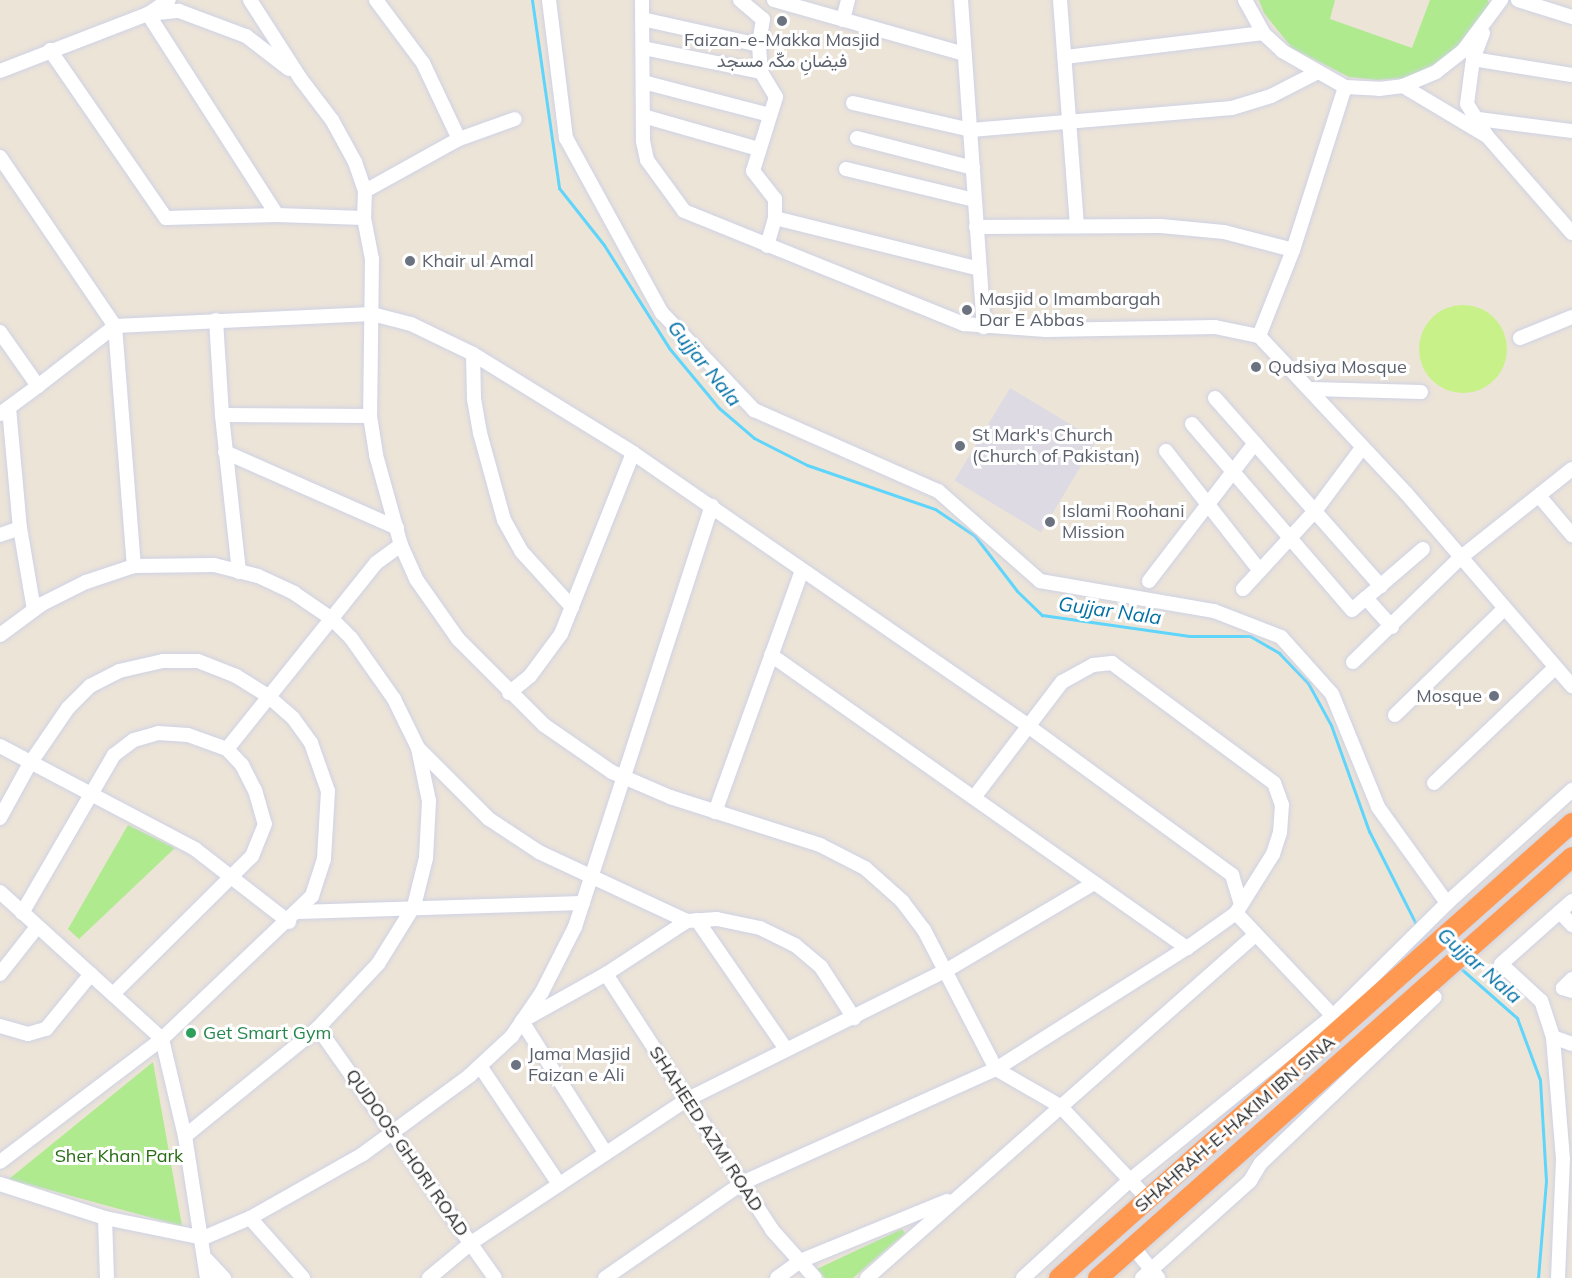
<!DOCTYPE html>
<meta charset="utf-8">
<style>
body{margin:0}
#map{position:relative;width:1572px;height:1278px;overflow:hidden;background:#ede4d8;font-family:Mulish,Vazirmatn,sans-serif}
div>[style]{position:absolute}
[style*='--x']{left:calc(var(--x)*1px);top:calc(var(--y)*1px);width:calc(var(--w)*1px);rotate:calc(var(--a)*1deg)}
.industrial>*{inset:0;background:#dddae4;transform-origin:0 0}
.green>*{inset:0;background:#afea8e}
.pitch>*{inset:0;background:#c8f289}
.round{border-radius:50%}
.stream>*{height:3px;margin:-1.5px;padding:0 1.5px;transform-origin:1.5px;border-radius:1.5px;background:#5fd5fb}
.roads{filter:drop-shadow(0 0 2px #ced2e4) drop-shadow(0 0 2px #ced2e4)}
.minor>*{height:14px;margin:-7px;padding:0 7px;transform-origin:7px;border-radius:7px;background:#fff}
.highway>*{height:20px;margin:-10px;padding:0 10px;transform-origin:10px;border-radius:10px;background:#ff9951}
.dots>*{width:16px;height:16px;translate:-50% -50%;box-sizing:border-box;border:3px solid #fff;border-radius:50%}
span{translate:-50% -50%;white-space:nowrap;text-align:center;line-height:1.15;-webkit-text-stroke:6px #fff;paint-order:stroke}
.worship-label{font-size:18px;color:#5b616d}
.left{translate:0 -50%;text-align:left}
.right{translate:-100% -50%;text-align:right}
.leisure-label{font-size:18px;color:#27864d}
.street-label{font-size:18px;color:#292929}
.park-label{font-size:18px;color:#266c12}
.water-label{font-size:20px;color:#0070a5;font-style:italic}
</style>
<div id="map">
<div class="industrial">
<i style="left:1010px;top:388px;width:101px;height:108px;rotate:31deg"></i>
</div>
<div class="green">
<i style="clip-path:polygon(1259px 0,1335px 0,1330px 19px,1412px 48px,1430px 0,1488px 0,1490px 7px,1485px 22px,1453px 53px,1430px 68px,1403px 78px,1377px 80px,1349px 77px,1292px 48px,1264px 13px)"></i>
<i style="clip-path:polygon(128px 825px,175px 848px,79px 939px,68px 929px)"></i>
<i style="clip-path:polygon(153px 1062px,182px 1226px,9px 1179px)"></i>
<i style="clip-path:polygon(902px 1229px,905px 1233px,853px 1278px,825px 1278px,817px 1269px)"></i>
</div>
<div class="pitch">
<i class="round" style="left:1419px;top:305px;width:88px;height:88px"></i>
</div>
<div class="stream">
<i style="--x:532;--y:0;--w:190;--a:81.8"></i>
<i style="--x:559;--y:188;--w:73;--a:51.7"></i>
<i style="--x:604;--y:245;--w:122;--a:57.7"></i>
<i style="--x:669;--y:348;--w:78;--a:50.2"></i>
<i style="--x:719;--y:408;--w:46;--a:40.6"></i>
<i style="--x:754;--y:438;--w:59;--a:27"></i>
<i style="--x:807;--y:465;--w:135;--a:19"></i>
<i style="--x:935;--y:509;--w:48;--a:34"></i>
<i style="--x:975;--y:536;--w:69;--a:52.6"></i>
<i style="--x:1017;--y:591;--w:35;--a:44"></i>
<i style="--x:1042;--y:615;--w:149;--a:8.1"></i>
<i style="--x:1190;--y:636;--w:60;--a:0"></i>
<i style="--x:1250;--y:636;--w:34;--a:30"></i>
<i style="--x:1279;--y:653;--w:42;--a:46"></i>
<i style="--x:1308;--y:683;--w:48;--a:61.3"></i>
<i style="--x:1331;--y:725;--w:113;--a:70.3"></i>
<i style="--x:1369;--y:831;--w:106;--a:63.2"></i>
<i style="--x:1458;--y:966;--w:79;--a:41.4"></i>
<i style="--x:1517;--y:1018;--w:66;--a:69.6"></i>
<i style="--x:1540;--y:1080;--w:101;--a:86.6"></i>
<i style="--x:1546;--y:1181;--w:97;--a:94.7"></i>
</div>
<div class="roads">
<div class="minor">
<i style="--x:250;--y:0;--w:93;--a:57.3"></i>
<i style="--x:300;--y:78;--w:53;--a:52.7"></i>
<i style="--x:332;--y:120;--w:48;--a:61.3"></i>
<i style="--x:355;--y:162;--w:31;--a:71"></i>
<i style="--x:365;--y:191;--w:27;--a:92"></i>
<i style="--x:364;--y:218;--w:42;--a:79"></i>
<i style="--x:372;--y:259;--w:157;--a:90.7"></i>
<i style="--x:370;--y:416;--w:39;--a:81"></i>
<i style="--x:376;--y:455;--w:93;--a:74.5"></i>
<i style="--x:401;--y:545;--w:37;--a:66"></i>
<i style="--x:416;--y:579;--w:73;--a:55"></i>
<i style="--x:458;--y:639;--w:122;--a:45"></i>
<i style="--x:544;--y:725;--w:83;--a:34.7"></i>
<i style="--x:612;--y:772;--w:63;--a:23.3"></i>
<i style="--x:670;--y:797;--w:157;--a:17.7"></i>
<i style="--x:820;--y:845;--w:51;--a:27.1"></i>
<i style="--x:865;--y:868;--w:50;--a:41.7"></i>
<i style="--x:902;--y:901;--w:36;--a:53"></i>
<i style="--x:924;--y:930;--w:157;--a:62.6"></i>
<i style="--x:996;--y:1069;--w:74;--a:30"></i>
<i style="--x:1060;--y:1106;--w:129;--a:46.6"></i>
<i style="--x:376;--y:0;--w:79;--a:53.3"></i>
<i style="--x:423;--y:63;--w:84;--a:64.7"></i>
<i style="--x:549;--y:0;--w:139;--a:83"></i>
<i style="--x:566;--y:138;--w:200;--a:61.3"></i>
<i style="--x:662;--y:313;--w:134;--a:46.5"></i>
<i style="--x:754;--y:410;--w:201;--a:23.8"></i>
<i style="--x:938;--y:491;--w:136;--a:41.4"></i>
<i style="--x:1040;--y:581;--w:177;--a:9.8"></i>
<i style="--x:1214;--y:611;--w:72;--a:21.2"></i>
<i style="--x:1281;--y:637;--w:76;--a:48.2"></i>
<i style="--x:1332;--y:694;--w:122;--a:67.8"></i>
<i style="--x:1378;--y:807;--w:118;--a:54.3"></i>
<i style="--x:642;--y:0;--w:141;--a:89.6"></i>
<i style="--x:643;--y:141;--w:19;--a:78"></i>
<i style="--x:647;--y:160;--w:63;--a:54"></i>
<i style="--x:684;--y:211;--w:302;--a:22"></i>
<i style="--x:964;--y:324;--w:82;--a:4.2"></i>
<i style="--x:1046;--y:330;--w:169;--a:-1"></i>
<i style="--x:1215;--y:327;--w:45;--a:11.6"></i>
<i style="--x:1259;--y:336;--w:215;--a:46.9"></i>
<i style="--x:1406;--y:493;--w:255;--a:49.3"></i>
<i style="--x:740;--y:0;--w:30;--a:40"></i>
<i style="--x:763;--y:19;--w:26;--a:99"></i>
<i style="--x:774;--y:0;--w:198;--a:15.8"></i>
<i style="--x:961;--y:0;--w:328;--a:86"></i>
<i style="--x:1060;--y:0;--w:227;--a:85.7"></i>
<i style="--x:1245;--y:0;--w:38;--a:61"></i>
<i style="--x:1263;--y:33;--w:26;--a:43"></i>
<i style="--x:1282;--y:51;--w:73;--a:29.7"></i>
<i style="--x:1345;--y:87;--w:34;--a:3"></i>
<i style="--x:1379;--y:89;--w:24;--a:-7"></i>
<i style="--x:1403;--y:86;--w:36;--a:-23"></i>
<i style="--x:1436;--y:72;--w:34;--a:-38"></i>
<i style="--x:1463;--y:51;--w:64;--a:-53.3"></i>
<i style="--x:1518;--y:0;--w:57;--a:17.5"></i>
<i style="--x:642;--y:19;--w:120;--a:12.5"></i>
<i style="--x:759;--y:45;--w:27;--a:86"></i>
<i style="--x:843;--y:20;--w:21;--a:-76"></i>
<i style="--x:1483;--y:33;--w:28;--a:111"></i>
<i style="--x:1473;--y:59;--w:45;--a:97.6"></i>
<i style="--x:1467;--y:104;--w:36;--a:58"></i>
<i style="--x:643;--y:48;--w:120;--a:11.5"></i>
<i style="--x:761;--y:72;--w:29;--a:59"></i>
<i style="--x:776;--y:97;--w:77;--a:107.3"></i>
<i style="--x:753;--y:171;--w:36;--a:52"></i>
<i style="--x:775;--y:199;--w:19;--a:90"></i>
<i style="--x:775;--y:218;--w:29;--a:106"></i>
<i style="--x:50;--y:50;--w:204;--a:55.4"></i>
<i style="--x:166;--y:218;--w:111;--a:-1.5"></i>
<i style="--x:277;--y:215;--w:239;--a:-122.7"></i>
<i style="--x:148;--y:14;--w:25;--a:-34"></i>
<i style="--x:1065;--y:57;--w:199;--a:-6.9"></i>
<i style="--x:1473;--y:59;--w:100;--a:9.2"></i>
<i style="--x:0;--y:71;--w:159;--a:-21.1"></i>
<i style="--x:148;--y:14;--w:31;--a:-6"></i>
<i style="--x:179;--y:11;--w:72;--a:20.5"></i>
<i style="--x:246;--y:36;--w:54;--a:37.5"></i>
<i style="--x:643;--y:82;--w:131;--a:14.6"></i>
<i style="--x:1403;--y:86;--w:98;--a:30.8"></i>
<i style="--x:1487;--y:136;--w:129;--a:48.8"></i>
<i style="--x:853;--y:103;--w:121;--a:12.9"></i>
<i style="--x:971;--y:130;--w:262;--a:-4.8"></i>
<i style="--x:1232;--y:108;--w:41;--a:-17.1"></i>
<i style="--x:1271;--y:96;--w:51;--a:-27.1"></i>
<i style="--x:643;--y:116;--w:121;--a:15.9"></i>
<i style="--x:1478;--y:119;--w:95;--a:7.3"></i>
<i style="--x:857;--y:138;--w:120;--a:14.5"></i>
<i style="--x:0;--y:157;--w:204;--a:55.8"></i>
<i style="--x:115;--y:326;--w:241;--a:85.5"></i>
<i style="--x:846;--y:169;--w:132;--a:13.6"></i>
<i style="--x:365;--y:191;--w:107;--a:-29"></i>
<i style="--x:459;--y:139;--w:59;--a:-19.7"></i>
<i style="--x:277;--y:215;--w:87;--a:2"></i>
<i style="--x:775;--y:218;--w:210;--a:14"></i>
<i style="--x:976;--y:227;--w:185;--a:-0.3"></i>
<i style="--x:1161;--y:226;--w:63;--a:5.4"></i>
<i style="--x:1224;--y:232;--w:71;--a:14.6"></i>
<i style="--x:216;--y:320;--w:95;--a:86.4"></i>
<i style="--x:0;--y:332;--w:66;--a:54.9"></i>
<i style="--x:38;--y:386;--w:98;--a:-37.9"></i>
<i style="--x:115;--y:326;--w:257;--a:-2.7"></i>
<i style="--x:372;--y:314;--w:40;--a:14.4"></i>
<i style="--x:411;--y:324;--w:69;--a:25.8"></i>
<i style="--x:473;--y:354;--w:188;--a:31.7"></i>
<i style="--x:633;--y:453;--w:480;--a:34.6"></i>
<i style="--x:1028;--y:726;--w:253;--a:36.1"></i>
<i style="--x:1232;--y:875;--w:31;--a:73"></i>
<i style="--x:1259;--y:336;--w:92;--a:-68.4"></i>
<i style="--x:1293;--y:250;--w:171;--a:-72.3"></i>
<i style="--x:1520;--y:338;--w:56;--a:-22"></i>
<i style="--x:473;--y:354;--w:45;--a:88.7"></i>
<i style="--x:474;--y:399;--w:35;--a:80"></i>
<i style="--x:480;--y:433;--w:90;--a:74.6"></i>
<i style="--x:504;--y:520;--w:35;--a:61"></i>
<i style="--x:521;--y:551;--w:76;--a:47.7"></i>
<i style="--x:1312;--y:389;--w:109;--a:1.6"></i>
<i style="--x:1215;--y:398;--w:251;--a:48.6"></i>
<i style="--x:9;--y:408;--w:121;--a:84.8"></i>
<i style="--x:20;--y:528;--w:83;--a:80.3"></i>
<i style="--x:0;--y:414;--w:47;--a:-36.4"></i>
<i style="--x:1192;--y:424;--w:245;--a:49.3"></i>
<i style="--x:1352;--y:610;--w:18;--a:-41"></i>
<i style="--x:1166;--y:451;--w:152;--a:51.9"></i>
<i style="--x:225;--y:452;--w:188;--a:23.8"></i>
<i style="--x:1540;--y:497;--w:50;--a:49.9"></i>
<i style="--x:0;--y:535;--w:21;--a:-19"></i>
<i style="--x:239;--y:572;--w:158;--a:-96.2"></i>
<i style="--x:222;--y:415;--w:148;--a:0.4"></i>
<i style="--x:1149;--y:581;--w:174;--a:-52.5"></i>
<i style="--x:1243;--y:589;--w:106;--a:-47.3"></i>
<i style="--x:1315;--y:511;--w:79;--a:-53.3"></i>
<i style="--x:1392;--y:627;--w:39;--a:-132"></i>
<i style="--x:1366;--y:598;--w:75;--a:-40.7"></i>
<i style="--x:0;--y:635;--w:52;--a:-36.4"></i>
<i style="--x:42;--y:604;--w:49;--a:-26.6"></i>
<i style="--x:86;--y:582;--w:51;--a:-18.4"></i>
<i style="--x:134;--y:566;--w:80;--a:-0.7"></i>
<i style="--x:214;--y:565;--w:45;--a:14"></i>
<i style="--x:258;--y:576;--w:40;--a:25"></i>
<i style="--x:294;--y:593;--w:46;--a:34.4"></i>
<i style="--x:332;--y:619;--w:27;--a:45"></i>
<i style="--x:351;--y:638;--w:75;--a:54.8"></i>
<i style="--x:394;--y:699;--w:55;--a:63.9"></i>
<i style="--x:418;--y:748;--w:54;--a:78.3"></i>
<i style="--x:429;--y:801;--w:57;--a:93"></i>
<i style="--x:426;--y:858;--w:49;--a:104"></i>
<i style="--x:414;--y:906;--w:68;--a:121.8"></i>
<i style="--x:378;--y:964;--w:88;--a:133.2"></i>
<i style="--x:318;--y:1028;--w:171;--a:140.9"></i>
<i style="--x:771;--y:655;--w:509;--a:35.16"></i>
<i style="--x:1353;--y:662;--w:149;--a:-44.2"></i>
<i style="--x:1460;--y:558;--w:143;--a:-38.5"></i>
<i style="--x:509;--y:693;--w:27;--a:-39"></i>
<i style="--x:530;--y:676;--w:52;--a:-53.6"></i>
<i style="--x:561;--y:634;--w:195;--a:-68.3"></i>
<i style="--x:1395;--y:715;--w:153;--a:-44.2"></i>
<i style="--x:0;--y:746;--w:221;--a:27.8"></i>
<i style="--x:195;--y:849;--w:119;--a:37.8"></i>
<i style="--x:418;--y:748;--w:100;--a:45"></i>
<i style="--x:489;--y:819;--w:60;--a:33.4"></i>
<i style="--x:539;--y:852;--w:163;--a:25"></i>
<i style="--x:227;--y:749;--w:238;--a:-51.3"></i>
<i style="--x:376;--y:563;--w:31;--a:-36"></i>
<i style="--x:1434;--y:783;--w:168;--a:-43.6"></i>
<i style="--x:715;--y:812;--w:257;--a:-70.2"></i>
<i style="--x:0;--y:818;--w:60;--a:-61.3"></i>
<i style="--x:29;--y:765;--w:69;--a:-55.6"></i>
<i style="--x:68;--y:708;--w:31;--a:-45"></i>
<i style="--x:90;--y:686;--w:33;--a:-27"></i>
<i style="--x:119;--y:671;--w:45;--a:-12.8"></i>
<i style="--x:163;--y:661;--w:35;--a:0"></i>
<i style="--x:198;--y:661;--w:41;--a:21.5"></i>
<i style="--x:236;--y:676;--w:39;--a:32"></i>
<i style="--x:269;--y:697;--w:32;--a:41"></i>
<i style="--x:293;--y:718;--w:31;--a:54"></i>
<i style="--x:311;--y:743;--w:51;--a:70.5"></i>
<i style="--x:328;--y:791;--w:68;--a:93.4"></i>
<i style="--x:324;--y:859;--w:39;--a:108"></i>
<i style="--x:312;--y:896;--w:207;--a:136.4"></i>
<i style="--x:162;--y:1039;--w:203;--a:142.8"></i>
<i style="--x:0;--y:892;--w:219;--a:42.2"></i>
<i style="--x:162;--y:1039;--w:100;--a:76.7"></i>
<i style="--x:185;--y:1136;--w:144;--a:81.2"></i>
<i style="--x:298;--y:912;--w:285;--a:-1.8"></i>
<i style="--x:1560;--y:912;--w:18;--a:47"></i>
<i style="--x:22;--y:913;--w:183;--a:-59.8"></i>
<i style="--x:114;--y:755;--w:25;--a:-37"></i>
<i style="--x:134;--y:740;--w:25;--a:-16"></i>
<i style="--x:158;--y:733;--w:30;--a:4"></i>
<i style="--x:188;--y:735;--w:41;--a:19.7"></i>
<i style="--x:227;--y:749;--w:22;--a:47"></i>
<i style="--x:242;--y:765;--w:28;--a:63"></i>
<i style="--x:255;--y:790;--w:35;--a:74"></i>
<i style="--x:265;--y:824;--w:35;--a:112"></i>
<i style="--x:252;--y:856;--w:196;--a:135.2"></i>
<i style="--x:1236;--y:913;--w:141;--a:46.7"></i>
<i style="--x:697;--y:920;--w:157;--a:55.4"></i>
<i style="--x:0;--y:974;--w:60;--a:-51.8"></i>
<i style="--x:606;--y:974;--w:305;--a:57"></i>
<i style="--x:772;--y:1230;--w:64;--a:48.1"></i>
<i style="--x:1572;--y:979;--w:13;--a:135"></i>
<i style="--x:1563;--y:988;--w:9;--a:18"></i>
<i style="--x:0;--y:1026;--w:29;--a:16"></i>
<i style="--x:28;--y:1034;--w:19;--a:-16"></i>
<i style="--x:46;--y:1029;--w:71;--a:-50.7"></i>
<i style="--x:318;--y:1028;--w:306;--a:54.7"></i>
<i style="--x:1553;--y:1037;--w:20;--a:20"></i>
<i style="--x:480;--y:1066;--w:142;--a:56.2"></i>
<i style="--x:605;--y:1152;--w:155;--a:-122.4"></i>
<i style="--x:522;--y:1021;--w:96;--a:-29.2"></i>
<i style="--x:606;--y:974;--w:97;--a:-33.2"></i>
<i style="--x:687;--y:921;--w:30;--a:-4"></i>
<i style="--x:717;--y:919;--w:44;--a:11.8"></i>
<i style="--x:760;--y:928;--w:39;--a:26"></i>
<i style="--x:795;--y:945;--w:34;--a:40"></i>
<i style="--x:821;--y:967;--w:61;--a:57.1"></i>
<i style="--x:0;--y:1184;--w:110;--a:17.9"></i>
<i style="--x:105;--y:1218;--w:100;--a:11.5"></i>
<i style="--x:105;--y:1218;--w:60;--a:88.1"></i>
<i style="--x:250;--y:1218;--w:80;--a:48.5"></i>
<i style="--x:203;--y:1238;--w:51;--a:-23.1"></i>
<i style="--x:250;--y:1218;--w:130;--a:-29.5"></i>
<i style="--x:363;--y:1154;--w:132;--a:-36.3"></i>
<i style="--x:469;--y:1076;--w:59;--a:-42.9"></i>
<i style="--x:512;--y:1036;--w:53;--a:-55.7"></i>
<i style="--x:542;--y:992;--w:73;--a:-63.1"></i>
<i style="--x:575;--y:927;--w:443;--a:-72"></i>
<i style="--x:1133;--y:1247;--w:40;--a:51"></i>
<i style="--x:207;--y:1260;--w:25;--a:47"></i>
<i style="--x:429;--y:1278;--w:55;--a:-39.8"></i>
<i style="--x:471;--y:1243;--w:258;--a:-33.6"></i>
<i style="--x:686;--y:1100;--w:292;--a:-26.5"></i>
<i style="--x:947;--y:970;--w:171;--a:-30.6"></i>
<i style="--x:605;--y:1278;--w:167;--a:-34.7"></i>
<i style="--x:742;--y:1183;--w:278;--a:-24.2"></i>
<i style="--x:996;--y:1069;--w:226;--a:-32.4"></i>
<i style="--x:1187;--y:948;--w:60;--a:-35.5"></i>
<i style="--x:1236;--y:913;--w:70;--a:-57.9"></i>
<i style="--x:1273;--y:854;--w:22;--a:-72"></i>
<i style="--x:1280;--y:833;--w:28;--a:-86"></i>
<i style="--x:1282;--y:805;--w:23;--a:-110"></i>
<i style="--x:1274;--y:783;--w:202;--a:-143.5"></i>
<i style="--x:1112;--y:663;--w:19;--a:174"></i>
<i style="--x:1093;--y:665;--w:35;--a:151"></i>
<i style="--x:1062;--y:682;--w:143;--a:127.3"></i>
<i style="--x:777;--y:1278;--w:29;--a:-36"></i>
<i style="--x:800;--y:1261;--w:159;--a:-22.2"></i>
<i style="--x:867;--y:1278;--w:516;--a:-41.47"></i>
<i style="--x:1023;--y:1278;--w:144;--a:-42.5"></i>
<i style="--x:1129;--y:1181;--w:262;--a:-39"></i>
<i style="--x:1333;--y:1016;--w:161;--a:-44.7"></i>
<i style="--x:1447;--y:903;--w:169;--a:-42.1"></i>
<i style="--x:1142;--y:1278;--w:145;--a:-41.9"></i>
<i style="--x:1250;--y:1181;--w:21;--a:-59"></i>
<i style="--x:1261;--y:1163;--w:240;--a:-43.7"></i>
<i style="--x:1558;--y:1278;--w:119;--a:-87.6"></i>
<i style="--x:1563;--y:1159;--w:122;--a:-94.7"></i>
<i style="--x:1553;--y:1037;--w:38;--a:-108"></i>
<i style="--x:1541;--y:1001;--w:54;--a:-137.2"></i>
<i style="--x:1501;--y:964;--w:95;--a:-41.6"></i>
</div>
<div class="highway">
<i style="--x:1059;--y:1278;--w:686;--a:-41.57"></i>
<i style="--x:1098;--y:1278;--w:634;--a:-41.61"></i>
</div>
</div>
<div class="dots">
<i style="left:782px;top:21px;background:#6b7280"></i>
<i style="left:410px;top:261px;background:#6b7280"></i>
<i style="left:967px;top:310px;background:#6b7280"></i>
<i style="left:1256px;top:367px;background:#6b7280"></i>
<i style="left:960px;top:446px;background:#6b7280"></i>
<i style="left:1050px;top:522px;background:#6b7280"></i>
<i style="left:1494px;top:696px;background:#6b7280"></i>
<i style="left:191px;top:1033px;background:#2e9e5b"></i>
<i style="left:516px;top:1065px;background:#6b7280"></i>
</div>
<div class="worship-label">
<span style="left:782px;top:51px">Faizan-e-Makka Masjid<br>فیضانِ مکّہ مسجد</span>
<span class="left" style="left:422px;top:261px">Khair ul Amal</span>
<span class="left" style="left:979px;top:310px">Masjid o Imambargah<br>Dar E Abbas</span>
<span class="left" style="left:1268px;top:367px">Qudsiya Mosque</span>
<span class="left" style="left:972px;top:446px">St Mark's Church<br>(Church of Pakistan)</span>
<span class="left" style="left:1062px;top:522px">Islami Roohani<br>Mission</span>
<span class="right" style="left:1482px;top:696px">Mosque</span>
<span class="left" style="left:528px;top:1065px">Jama Masjid<br>Faizan e Ali</span>
</div>
<div class="leisure-label">
<span class="left" style="left:203px;top:1033px">Get Smart Gym</span>
</div>
<div class="street-label">
<span style="left:1235px;top:1124px;rotate:-41deg">SHAHRAH-E-HAKIM IBN SINA</span>
<span style="left:706px;top:1129px;rotate:57deg">SHAHEED AZMI ROAD</span>
<span style="left:407px;top:1153px;rotate:55deg">QUDOOS GHORI ROAD</span>
</div>
<div class="park-label">
<span style="left:119px;top:1156px">Sher Khan Park</span>
</div>
<div class="water-label">
<span style="left:705px;top:363px;rotate:51deg">Gujjar Nala</span>
<span style="left:1110px;top:610px;rotate:8deg">Gujjar Nala</span>
<span style="left:1480px;top:965px;rotate:41deg">Gujjar Nala</span>
</div>
</div>
